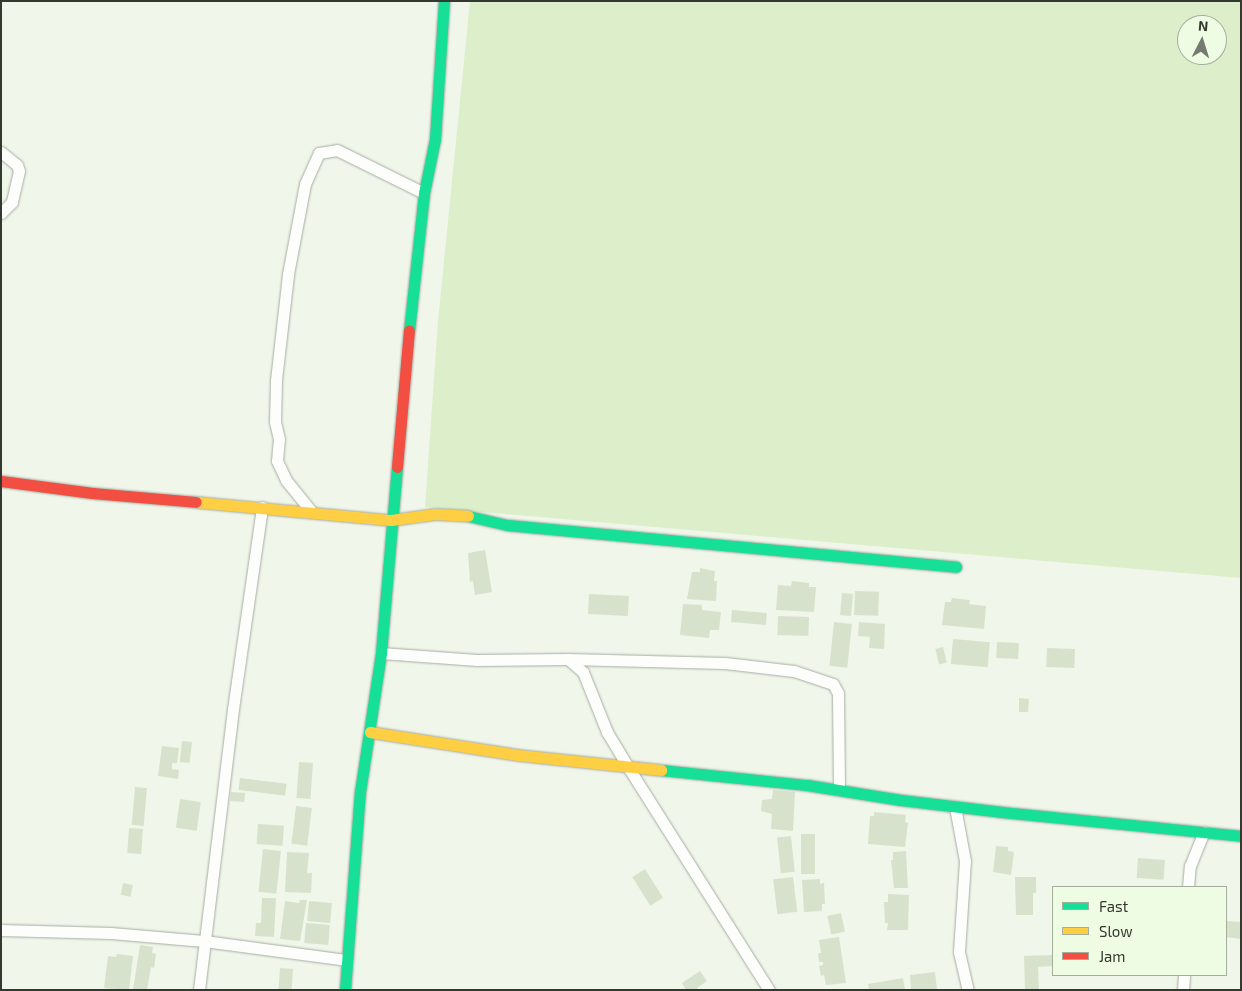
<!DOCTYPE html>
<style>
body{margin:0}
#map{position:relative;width:1242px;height:991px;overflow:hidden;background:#f0f6ea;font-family:"Exo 2",sans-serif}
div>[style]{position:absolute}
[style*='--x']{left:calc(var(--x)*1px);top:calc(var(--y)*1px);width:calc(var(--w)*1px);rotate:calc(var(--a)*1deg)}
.green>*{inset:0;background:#dcefca}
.building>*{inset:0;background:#d7e2cc;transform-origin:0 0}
.roads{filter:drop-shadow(0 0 1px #a7aca3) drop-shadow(0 0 1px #a7aca3)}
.street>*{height:11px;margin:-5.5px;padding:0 5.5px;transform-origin:5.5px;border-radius:5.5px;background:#fdfefc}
.fast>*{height:11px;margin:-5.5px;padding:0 5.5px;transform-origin:5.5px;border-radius:5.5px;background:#16e098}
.slow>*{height:11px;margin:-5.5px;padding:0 5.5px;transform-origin:5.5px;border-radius:5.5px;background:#ffcf43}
.jam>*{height:11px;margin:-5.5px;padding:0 5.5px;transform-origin:5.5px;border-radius:5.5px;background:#f24e42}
span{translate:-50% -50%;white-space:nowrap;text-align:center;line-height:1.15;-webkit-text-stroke:5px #effce4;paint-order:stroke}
.frame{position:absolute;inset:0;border:2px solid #343930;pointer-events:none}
.legend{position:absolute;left:1052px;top:886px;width:175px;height:90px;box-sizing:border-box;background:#effce4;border:1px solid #a4ae9c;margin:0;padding:6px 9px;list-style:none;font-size:15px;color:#343930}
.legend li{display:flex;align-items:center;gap:10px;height:25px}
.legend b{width:25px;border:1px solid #a4ae9c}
.north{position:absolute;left:1177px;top:15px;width:50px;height:50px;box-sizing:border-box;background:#effce4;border:1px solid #a4ae9c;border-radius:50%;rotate:5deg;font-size:14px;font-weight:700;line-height:20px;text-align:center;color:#343930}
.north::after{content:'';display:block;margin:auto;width:18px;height:22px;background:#767b71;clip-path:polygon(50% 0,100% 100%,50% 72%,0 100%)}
</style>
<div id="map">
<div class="green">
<i style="clip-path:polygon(evenodd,470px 1px,1241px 1px,1241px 578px,425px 507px,438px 321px,470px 1px,1187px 25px,1217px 25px,1217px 55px,1187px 55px,1187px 25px)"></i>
</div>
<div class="building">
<i style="clip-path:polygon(485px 550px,492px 592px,475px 595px,473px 581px,470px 582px,468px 553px)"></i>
<i style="clip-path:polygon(700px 568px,715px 571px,714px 581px,717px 581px,716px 601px,687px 599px,692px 572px,700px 572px)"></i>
<i style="clip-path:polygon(792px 581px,809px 583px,809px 587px,816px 587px,814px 612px,776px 610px,778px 585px,791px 586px)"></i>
<i style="left:855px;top:591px;width:24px;height:24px;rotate:2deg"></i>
<i style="left:842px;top:593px;width:11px;height:22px;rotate:5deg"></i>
<i style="left:589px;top:594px;width:40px;height:20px;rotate:3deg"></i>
<i style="clip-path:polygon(952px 598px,970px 600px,969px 604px,986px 606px,984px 629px,942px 625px,945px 602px,951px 602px)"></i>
<i style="clip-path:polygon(683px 604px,702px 605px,702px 610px,721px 612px,719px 630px,710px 630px,709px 638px,680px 635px)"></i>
<i style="left:732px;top:610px;width:35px;height:12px;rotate:5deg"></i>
<i style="left:778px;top:616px;width:31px;height:19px;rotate:2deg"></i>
<i style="left:834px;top:622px;width:18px;height:44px;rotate:6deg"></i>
<i style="clip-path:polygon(859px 622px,885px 624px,884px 649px,869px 648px,870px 637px,858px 636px)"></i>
<i style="left:953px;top:639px;width:37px;height:25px;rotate:5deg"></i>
<i style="left:997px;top:642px;width:22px;height:16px;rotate:3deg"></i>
<i style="left:943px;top:647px;width:16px;height:8px;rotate:76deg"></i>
<i style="left:1047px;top:648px;width:28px;height:19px;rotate:2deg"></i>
<i style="clip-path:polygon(1019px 698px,1029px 699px,1028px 712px,1019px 712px)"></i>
<i style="left:182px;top:741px;width:10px;height:21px;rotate:6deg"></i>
<i style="clip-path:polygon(162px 746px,179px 748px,177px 763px,172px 763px,172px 769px,179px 770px,178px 779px,158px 776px)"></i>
<i style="left:299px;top:762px;width:14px;height:36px;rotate:4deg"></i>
<i style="left:240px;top:778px;width:47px;height:12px;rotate:7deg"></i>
<i style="left:135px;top:787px;width:12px;height:38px;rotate:5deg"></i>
<i style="clip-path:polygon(773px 790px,795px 792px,793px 831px,771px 829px,772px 814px,761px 811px,762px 800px,772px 799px)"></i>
<i style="left:231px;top:792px;width:14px;height:9px;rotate:4deg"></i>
<i style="left:180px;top:799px;width:21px;height:29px;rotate:8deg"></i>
<i style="left:296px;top:806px;width:16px;height:38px;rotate:7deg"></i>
<i style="clip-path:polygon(874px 812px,906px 815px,905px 822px,908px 823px,905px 847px,868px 844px,870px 816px,874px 816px)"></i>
<i style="left:258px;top:824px;width:26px;height:20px;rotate:4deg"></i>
<i style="left:129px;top:828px;width:14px;height:25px;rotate:4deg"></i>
<i style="left:801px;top:834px;width:14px;height:40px"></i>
<i style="left:791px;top:836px;width:36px;height:14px;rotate:84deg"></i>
<i style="clip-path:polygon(996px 846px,1008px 847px,1008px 851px,1014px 852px,1011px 875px,993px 872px)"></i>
<i style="left:263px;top:849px;width:18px;height:43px;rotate:6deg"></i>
<i style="clip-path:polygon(906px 851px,908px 888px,894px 888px,891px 860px,893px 860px,893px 852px)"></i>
<i style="clip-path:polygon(287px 852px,309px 853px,307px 873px,312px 873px,311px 893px,285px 892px)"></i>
<i style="left:1138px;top:858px;width:27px;height:20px;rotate:4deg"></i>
<i style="left:645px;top:869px;width:34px;height:15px;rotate:58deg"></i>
<i style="left:793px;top:877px;width:35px;height:20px;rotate:83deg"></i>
<i style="clip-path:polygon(1015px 877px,1036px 877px,1036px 893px,1033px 893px,1033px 915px,1016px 915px)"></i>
<i style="clip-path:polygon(820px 879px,820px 884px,824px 883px,825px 904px,822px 904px,822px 911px,804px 912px,802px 880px)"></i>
<i style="left:123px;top:883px;width:10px;height:12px;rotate:11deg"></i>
<i style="clip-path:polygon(888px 894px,909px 895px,908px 930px,887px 930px,888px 923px,885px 923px,884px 902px,888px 902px)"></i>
<i style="clip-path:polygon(262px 898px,276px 898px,274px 937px,255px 936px,256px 923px,261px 923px)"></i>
<i style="clip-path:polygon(300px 900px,307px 900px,300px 941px,280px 939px,285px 901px,299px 903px)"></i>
<i style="left:309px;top:901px;width:23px;height:20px;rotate:5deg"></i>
<i style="left:841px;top:913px;width:19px;height:14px;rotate:78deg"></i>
<i style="clip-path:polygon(1226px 921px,1241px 922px,1241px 939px,1226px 937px)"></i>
<i style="left:306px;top:923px;width:24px;height:20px;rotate:5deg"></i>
<i style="clip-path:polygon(839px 937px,846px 983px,826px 985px,824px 975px,821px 976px,819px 966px,823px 965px,823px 962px,819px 962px,818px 953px,821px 953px,819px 940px)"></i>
<i style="clip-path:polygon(140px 945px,153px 947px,152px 953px,156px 954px,154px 968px,151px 967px,147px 990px,133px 990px)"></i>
<i style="clip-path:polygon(117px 954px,133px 956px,129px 990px,104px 988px,108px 956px,116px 957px)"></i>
<i style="clip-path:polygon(1052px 955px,1053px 966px,1038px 967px,1039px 990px,1025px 990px,1024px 956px)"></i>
<i style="left:280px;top:968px;width:13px;height:22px;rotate:4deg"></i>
<i style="clip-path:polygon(700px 971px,707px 981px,697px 988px,698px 990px,686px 990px,682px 983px)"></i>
<i style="clip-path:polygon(935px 972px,937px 990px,911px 990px,910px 975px)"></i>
<i style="clip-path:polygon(903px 978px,905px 990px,869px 990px,868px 984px)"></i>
</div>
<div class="roads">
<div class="street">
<i style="--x:1;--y:152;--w:21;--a:39"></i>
<i style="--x:17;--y:165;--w:6;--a:72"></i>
<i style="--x:19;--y:171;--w:32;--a:103"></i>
<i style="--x:12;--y:202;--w:16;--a:135"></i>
<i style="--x:311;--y:511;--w:40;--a:-129"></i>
<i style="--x:286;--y:480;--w:21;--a:-115"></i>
<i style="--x:277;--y:461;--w:22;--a:-85"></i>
<i style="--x:279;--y:439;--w:17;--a:-103"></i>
<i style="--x:275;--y:422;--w:42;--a:-88.6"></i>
<i style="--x:276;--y:380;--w:107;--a:-83.5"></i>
<i style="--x:288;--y:274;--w:92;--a:-79.3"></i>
<i style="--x:305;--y:184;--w:34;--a:-66"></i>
<i style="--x:319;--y:153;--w:18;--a:-9"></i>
<i style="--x:337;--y:150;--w:97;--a:26.3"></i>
<i style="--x:381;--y:653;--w:96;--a:4.2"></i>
<i style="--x:477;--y:660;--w:91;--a:-0.6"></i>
<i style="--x:568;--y:659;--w:157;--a:1.5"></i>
<i style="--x:725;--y:663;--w:69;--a:6.6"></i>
<i style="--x:794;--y:671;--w:41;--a:18.4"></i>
<i style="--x:833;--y:684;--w:10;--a:61"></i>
<i style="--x:838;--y:693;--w:97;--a:89.4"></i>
<i style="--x:568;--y:659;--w:20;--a:41"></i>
<i style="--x:583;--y:672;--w:65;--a:68.2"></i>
<i style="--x:607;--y:732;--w:41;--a:59"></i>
<i style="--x:628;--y:767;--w:264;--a:57.7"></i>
<i style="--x:955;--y:807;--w:55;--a:79.5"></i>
<i style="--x:965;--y:861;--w:91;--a:93.8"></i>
<i style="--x:959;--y:952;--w:39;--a:77"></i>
<i style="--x:1188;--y:887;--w:21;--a:-85"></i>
<i style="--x:1190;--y:866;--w:37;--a:-68"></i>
<i style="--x:1;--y:930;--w:110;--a:1.6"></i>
<i style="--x:111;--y:933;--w:93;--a:4.9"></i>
<i style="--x:204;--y:941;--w:143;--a:7.6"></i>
<i style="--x:199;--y:990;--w:283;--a:-83.1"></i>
<i style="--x:233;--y:709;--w:204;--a:-81.8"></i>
<i style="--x:1183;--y:990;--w:15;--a:-86"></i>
</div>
<div class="fast">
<i style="--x:409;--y:331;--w:139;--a:-83.8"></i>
<i style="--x:424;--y:193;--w:55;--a:-78.5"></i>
<i style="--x:435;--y:139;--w:138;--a:-86.3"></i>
<i style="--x:468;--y:516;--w:40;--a:13"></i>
<i style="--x:507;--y:525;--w:451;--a:5.3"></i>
<i style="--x:661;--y:770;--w:147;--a:5.9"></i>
<i style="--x:807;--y:785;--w:95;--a:9.1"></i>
<i style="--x:901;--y:800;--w:102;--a:6.8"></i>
<i style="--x:1002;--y:812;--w:240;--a:5.7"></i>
<i style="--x:345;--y:990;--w:199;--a:-85.7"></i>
<i style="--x:360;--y:792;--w:141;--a:-81.4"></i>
<i style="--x:381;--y:653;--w:187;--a:-85.1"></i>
</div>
<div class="slow">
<i style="--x:196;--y:502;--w:196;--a:5.3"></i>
<i style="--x:391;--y:520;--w:44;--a:-7.8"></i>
<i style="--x:435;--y:514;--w:33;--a:3"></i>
<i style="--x:370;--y:732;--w:150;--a:8.8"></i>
<i style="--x:518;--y:755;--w:144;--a:6"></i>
</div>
<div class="jam">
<i style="--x:397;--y:467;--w:137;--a:-85"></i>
<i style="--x:1;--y:481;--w:92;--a:7.5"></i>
<i style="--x:92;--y:493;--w:104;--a:4.9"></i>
</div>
</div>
<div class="frame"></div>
<ul class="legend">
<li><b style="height:6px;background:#16e098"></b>Fast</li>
<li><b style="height:6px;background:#ffcf43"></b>Slow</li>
<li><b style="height:6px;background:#f24e42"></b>Jam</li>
</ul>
<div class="north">N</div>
</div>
